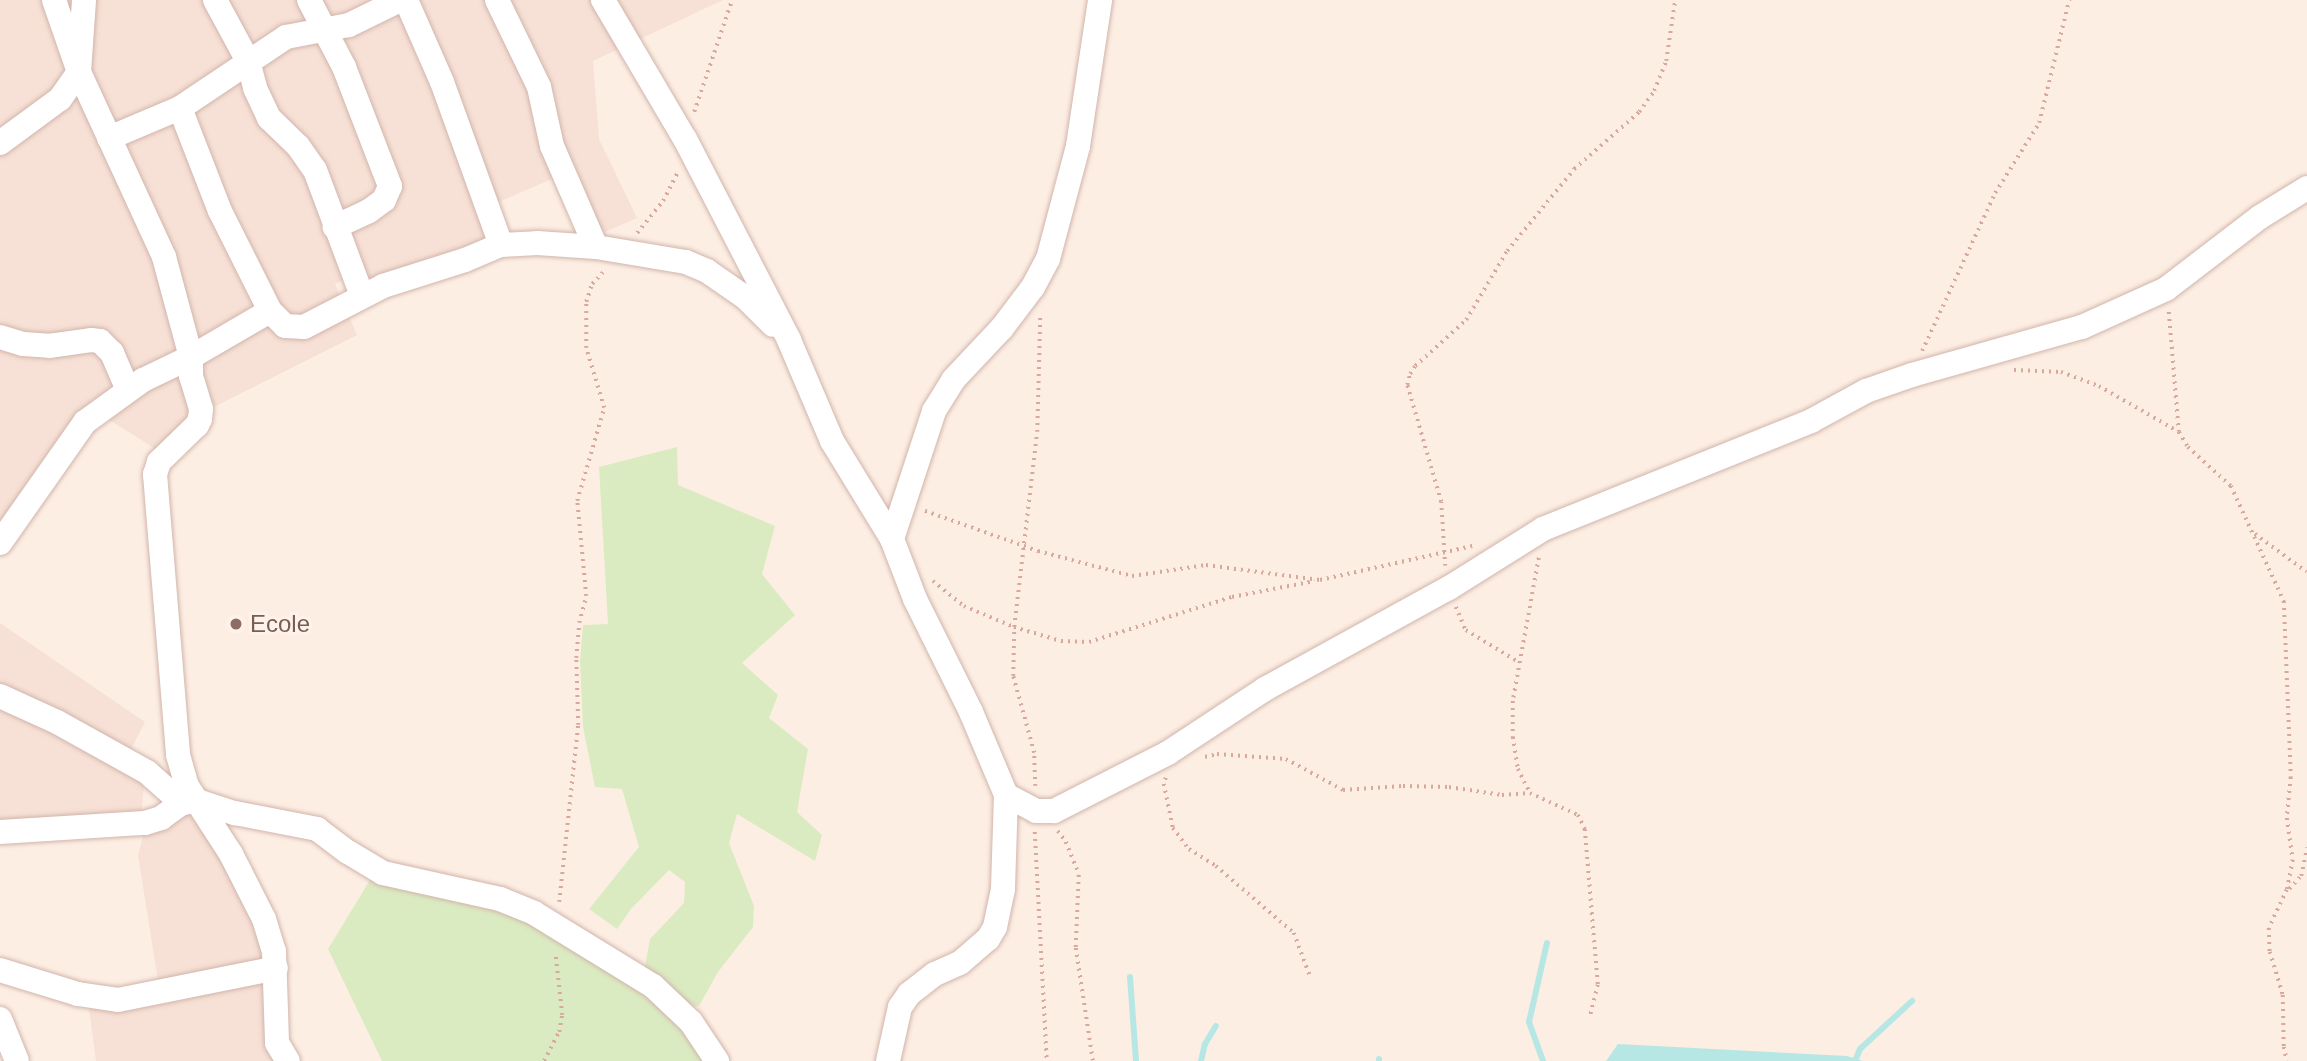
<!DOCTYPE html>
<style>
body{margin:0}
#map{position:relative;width:2307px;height:1061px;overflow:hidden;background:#fdeee3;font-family:Arial,sans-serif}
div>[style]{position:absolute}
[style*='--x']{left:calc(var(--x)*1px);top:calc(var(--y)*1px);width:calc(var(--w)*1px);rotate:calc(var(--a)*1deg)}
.residential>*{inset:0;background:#f7e0d5}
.green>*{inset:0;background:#dbebc1}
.water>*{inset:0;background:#b7e7e4}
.stream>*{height:6px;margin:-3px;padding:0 3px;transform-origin:3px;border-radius:3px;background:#b7e7e4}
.path>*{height:3.5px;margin-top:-1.75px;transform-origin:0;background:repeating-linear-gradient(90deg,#d8a89d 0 2px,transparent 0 7px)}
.roads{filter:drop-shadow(0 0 2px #d1b5ac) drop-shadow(0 0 2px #d1b5ac)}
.minor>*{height:24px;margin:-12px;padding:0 12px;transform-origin:12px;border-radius:12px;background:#fff}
.dots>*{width:19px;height:19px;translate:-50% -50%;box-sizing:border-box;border:4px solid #fff2ea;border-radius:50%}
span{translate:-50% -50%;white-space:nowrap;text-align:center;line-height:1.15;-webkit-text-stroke:6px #fff2ea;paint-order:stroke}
.education-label{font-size:24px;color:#785e54}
.left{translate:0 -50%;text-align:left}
</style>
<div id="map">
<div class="residential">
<i style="clip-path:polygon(0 0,723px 0,593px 61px,599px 139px,637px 218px,596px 236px,561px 175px,487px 207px,500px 240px,456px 249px,378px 281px,353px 275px,335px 284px,357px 335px,198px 415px,164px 454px,93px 410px,0 546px)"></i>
<i style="clip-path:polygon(0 623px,145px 722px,125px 761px,145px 775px,140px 827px,0 834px)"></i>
<i style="clip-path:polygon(200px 808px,268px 951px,283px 1061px,96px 1061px,89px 1009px,161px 1000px,138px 855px,146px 826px)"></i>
</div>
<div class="green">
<i style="clip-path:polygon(677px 447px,678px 485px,775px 526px,762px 574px,795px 615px,742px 663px,778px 695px,769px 718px,808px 749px,797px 812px,822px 835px,815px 861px,737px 814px,729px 843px,754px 906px,753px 927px,718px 972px,699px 1006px,665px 1005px,713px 1061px,382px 1061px,328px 949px,373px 875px,541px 923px,642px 983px,650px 939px,684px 903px,685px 882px,669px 870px,631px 909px,617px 929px,589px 909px,639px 847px,622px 789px,595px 787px,583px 727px,580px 660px,583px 625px,608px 624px,599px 467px)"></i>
</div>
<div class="water">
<i style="clip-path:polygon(1618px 1044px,1847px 1056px,1863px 1061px,1606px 1061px)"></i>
</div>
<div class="stream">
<i style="--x:1130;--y:977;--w:84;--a:85.9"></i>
<i style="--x:1201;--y:1061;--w:17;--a:-77"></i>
<i style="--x:1205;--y:1044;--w:21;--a:-59"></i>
<i style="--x:1379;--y:1061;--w:2;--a:-90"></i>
<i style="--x:1543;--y:1061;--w:41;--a:-109.7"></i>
<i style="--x:1529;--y:1022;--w:81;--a:-77.2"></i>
<i style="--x:1855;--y:1061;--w:13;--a:-67"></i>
<i style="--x:1860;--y:1049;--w:71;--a:-42.7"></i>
</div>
<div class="path">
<i style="--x:694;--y:112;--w:118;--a:-71.3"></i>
<i style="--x:637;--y:233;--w:41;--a:-50.9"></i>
<i style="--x:663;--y:201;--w:31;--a:-63"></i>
<i style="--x:2169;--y:312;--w:120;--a:85.2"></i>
<i style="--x:2179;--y:432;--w:17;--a:59"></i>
<i style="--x:2188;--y:447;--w:58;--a:42.2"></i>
<i style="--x:2231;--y:486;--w:127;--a:65.3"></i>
<i style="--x:2284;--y:601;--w:176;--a:87.7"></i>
<i style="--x:2291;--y:777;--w:41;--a:95.6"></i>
<i style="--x:2287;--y:818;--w:42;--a:81.9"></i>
<i style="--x:2293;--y:860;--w:31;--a:101"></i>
<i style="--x:2287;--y:890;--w:42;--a:115.3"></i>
<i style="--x:2269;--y:928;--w:24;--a:88"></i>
<i style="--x:2270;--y:952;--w:45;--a:73.2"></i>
<i style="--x:2283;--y:995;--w:52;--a:88.9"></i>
<i style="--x:2284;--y:1047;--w:14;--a:78"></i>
<i style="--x:1922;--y:351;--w:174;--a:-65.2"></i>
<i style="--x:1995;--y:193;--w:83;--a:-57.8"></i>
<i style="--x:2039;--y:123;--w:127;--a:-76.3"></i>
<i style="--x:2014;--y:370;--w:47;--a:2.4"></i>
<i style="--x:2061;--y:372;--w:40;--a:20.2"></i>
<i style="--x:2099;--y:386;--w:92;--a:29.9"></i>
<i style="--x:925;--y:511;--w:120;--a:19.5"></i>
<i style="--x:1038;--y:551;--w:97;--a:14.9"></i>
<i style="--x:1132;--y:576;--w:75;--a:-8.5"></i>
<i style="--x:1206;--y:565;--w:115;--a:7.5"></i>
<i style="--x:1320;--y:580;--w:156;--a:-12.6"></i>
<i style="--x:2255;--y:534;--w:64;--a:36.2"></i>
<i style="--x:1539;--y:558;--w:145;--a:100.3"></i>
<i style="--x:1513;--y:701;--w:36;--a:90"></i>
<i style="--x:1513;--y:737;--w:32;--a:81"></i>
<i style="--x:1518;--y:769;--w:27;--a:63"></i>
<i style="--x:1530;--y:793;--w:53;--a:24.6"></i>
<i style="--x:1578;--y:815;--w:16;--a:63"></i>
<i style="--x:1585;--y:829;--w:157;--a:85.2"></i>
<i style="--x:1598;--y:985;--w:34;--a:104"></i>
<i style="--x:1445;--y:566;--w:64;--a:-93.6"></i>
<i style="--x:1441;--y:502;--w:122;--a:-106.2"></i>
<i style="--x:1407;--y:385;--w:11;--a:-75"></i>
<i style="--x:1410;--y:374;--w:9;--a:-58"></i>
<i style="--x:1415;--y:366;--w:69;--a:-42"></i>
<i style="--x:1466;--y:320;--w:80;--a:-59.3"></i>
<i style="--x:1507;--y:251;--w:106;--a:-50.7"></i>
<i style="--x:1574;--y:169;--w:86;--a:-41.2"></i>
<i style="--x:1639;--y:112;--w:26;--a:-54"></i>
<i style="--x:1654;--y:91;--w:32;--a:-68"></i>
<i style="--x:1666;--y:61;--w:62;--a:-81.6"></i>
<i style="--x:933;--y:581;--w:40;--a:39"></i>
<i style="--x:964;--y:606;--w:54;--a:22.8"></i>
<i style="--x:1014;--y:627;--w:49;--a:16.6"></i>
<i style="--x:1061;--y:641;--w:28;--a:2"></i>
<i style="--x:1089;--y:642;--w:150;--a:-17.5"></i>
<i style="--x:1232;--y:597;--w:84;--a:-11"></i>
<i style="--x:1456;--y:607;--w:25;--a:67"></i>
<i style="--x:1466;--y:630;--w:63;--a:31.4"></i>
<i style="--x:1205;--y:757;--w:12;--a:-14"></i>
<i style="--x:1217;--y:754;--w:69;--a:4.1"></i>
<i style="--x:1286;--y:759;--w:65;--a:28.5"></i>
<i style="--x:1343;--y:790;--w:60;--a:-3.8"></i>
<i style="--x:1403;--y:786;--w:46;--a:1.2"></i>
<i style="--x:1449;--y:787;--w:54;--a:8.6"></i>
<i style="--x:1502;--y:795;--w:28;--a:-4"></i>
<i style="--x:1166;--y:778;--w:6;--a:108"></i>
<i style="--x:1164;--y:784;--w:45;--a:78.4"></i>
<i style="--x:1173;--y:828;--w:26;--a:53"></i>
<i style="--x:1189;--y:849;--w:32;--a:32"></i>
<i style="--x:1216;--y:866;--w:103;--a:40.7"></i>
<i style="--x:1294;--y:933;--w:46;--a:69.6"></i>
<i style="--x:1035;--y:786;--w:33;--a:-92"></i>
<i style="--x:1034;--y:753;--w:80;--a:-105.3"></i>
<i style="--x:1013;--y:676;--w:49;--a:-88.8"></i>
<i style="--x:1014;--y:627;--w:196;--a:-83.3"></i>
<i style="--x:1037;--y:432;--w:117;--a:-88.5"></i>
<i style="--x:1058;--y:831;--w:14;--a:54"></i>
<i style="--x:1066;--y:842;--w:35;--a:68"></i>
<i style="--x:1079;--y:875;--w:73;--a:92.4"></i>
<i style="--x:1076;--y:948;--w:114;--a:81.4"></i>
<i style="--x:1035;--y:832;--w:229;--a:87"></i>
<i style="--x:2289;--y:889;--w:18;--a:-47"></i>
<i style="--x:2301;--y:876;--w:29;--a:-78"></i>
<i style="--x:559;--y:902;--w:178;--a:-83.9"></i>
<i style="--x:578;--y:725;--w:67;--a:-91.7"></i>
<i style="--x:576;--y:658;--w:35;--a:-85"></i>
<i style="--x:579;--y:623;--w:28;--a:-75"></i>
<i style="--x:586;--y:596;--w:95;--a:-95.4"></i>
<i style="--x:577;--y:501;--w:97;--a:-73.8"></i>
<i style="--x:604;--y:408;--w:63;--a:-106.7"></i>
<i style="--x:586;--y:348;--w:46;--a:-90"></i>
<i style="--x:586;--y:302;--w:19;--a:-72"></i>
<i style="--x:592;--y:284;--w:18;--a:-47"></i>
<i style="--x:544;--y:1061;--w:33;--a:-63"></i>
<i style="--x:559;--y:1032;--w:17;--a:-80"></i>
<i style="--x:562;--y:1015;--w:63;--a:-96.3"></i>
</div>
<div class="roads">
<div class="minor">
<i style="--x:54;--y:0;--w:76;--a:70.9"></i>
<i style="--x:79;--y:72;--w:204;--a:65.3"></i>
<i style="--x:164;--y:257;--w:104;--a:74.9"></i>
<i style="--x:191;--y:357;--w:19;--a:90"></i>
<i style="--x:191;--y:376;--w:34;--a:73"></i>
<i style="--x:201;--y:409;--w:10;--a:96"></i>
<i style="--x:200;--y:419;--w:7;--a:117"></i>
<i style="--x:197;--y:425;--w:53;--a:135.8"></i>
<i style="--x:159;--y:462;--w:13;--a:108"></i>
<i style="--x:155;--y:474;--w:282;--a:85.3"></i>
<i style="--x:178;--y:755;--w:32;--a:74"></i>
<i style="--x:187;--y:786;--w:81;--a:57.1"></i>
<i style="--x:231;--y:854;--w:73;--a:63.1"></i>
<i style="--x:264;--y:919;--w:34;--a:73"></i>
<i style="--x:274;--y:951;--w:92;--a:88.1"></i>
<i style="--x:277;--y:1043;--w:21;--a:59"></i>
<i style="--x:215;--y:0;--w:69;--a:61.6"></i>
<i style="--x:248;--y:61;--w:28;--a:75"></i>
<i style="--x:255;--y:88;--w:33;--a:65"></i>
<i style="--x:269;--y:118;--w:40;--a:44"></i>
<i style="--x:298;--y:146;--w:29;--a:55"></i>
<i style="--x:315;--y:170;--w:134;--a:69.5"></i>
<i style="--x:309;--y:0;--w:76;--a:62.4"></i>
<i style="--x:344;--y:67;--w:128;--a:68.9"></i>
<i style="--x:390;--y:186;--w:15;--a:113"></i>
<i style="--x:384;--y:200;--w:19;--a:144"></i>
<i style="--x:369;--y:211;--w:38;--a:155"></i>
<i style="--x:406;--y:0;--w:90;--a:66.3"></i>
<i style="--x:442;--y:82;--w:173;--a:70.1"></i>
<i style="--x:497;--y:0;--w:97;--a:64.2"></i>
<i style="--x:539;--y:87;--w:60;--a:77.6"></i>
<i style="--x:552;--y:146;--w:110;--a:66.5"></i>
<i style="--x:603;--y:0;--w:161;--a:59.5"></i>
<i style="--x:685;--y:139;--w:226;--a:62.6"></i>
<i style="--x:789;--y:340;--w:110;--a:66.9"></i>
<i style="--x:832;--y:441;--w:115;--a:58.5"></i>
<i style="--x:892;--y:539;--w:64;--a:69"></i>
<i style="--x:915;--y:599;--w:126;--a:63.6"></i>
<i style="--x:971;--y:712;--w:90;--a:67.1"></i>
<i style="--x:1006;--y:795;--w:34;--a:28"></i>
<i style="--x:1036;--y:811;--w:18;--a:0"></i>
<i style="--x:1054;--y:811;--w:128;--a:-27"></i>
<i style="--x:1168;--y:753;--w:116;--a:-33.4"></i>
<i style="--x:1265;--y:689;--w:210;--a:-28.8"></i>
<i style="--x:1449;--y:588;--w:111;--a:-32.1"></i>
<i style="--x:1543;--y:529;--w:289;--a:-21.9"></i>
<i style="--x:1811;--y:421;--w:63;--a:-28.6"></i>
<i style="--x:1866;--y:391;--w:49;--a:-19.2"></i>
<i style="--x:1912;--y:375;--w:177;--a:-15.8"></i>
<i style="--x:2082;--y:327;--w:92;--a:-24.3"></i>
<i style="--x:2166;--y:289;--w:118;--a:-37.5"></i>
<i style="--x:2260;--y:217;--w:55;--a:-31.7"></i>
<i style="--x:180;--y:108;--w:110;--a:68.8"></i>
<i style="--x:220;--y:211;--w:112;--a:63.4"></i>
<i style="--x:109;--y:138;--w:77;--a:-22.9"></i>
<i style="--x:180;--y:108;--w:128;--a:-33.8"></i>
<i style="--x:286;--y:37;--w:64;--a:-10.8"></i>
<i style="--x:349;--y:25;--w:57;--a:-26.1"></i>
<i style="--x:0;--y:143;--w:74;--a:-36.3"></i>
<i style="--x:60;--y:99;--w:33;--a:-55"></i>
<i style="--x:79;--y:72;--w:72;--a:-86"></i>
<i style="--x:0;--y:337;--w:24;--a:17"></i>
<i style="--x:23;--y:344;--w:26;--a:4"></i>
<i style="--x:49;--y:346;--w:42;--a:-8.1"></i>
<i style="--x:91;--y:340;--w:9;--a:6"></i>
<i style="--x:100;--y:341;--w:17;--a:45"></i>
<i style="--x:112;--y:353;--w:40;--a:66.6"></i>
<i style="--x:892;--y:539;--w:135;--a:-71.8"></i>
<i style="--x:934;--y:411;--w:36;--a:-58"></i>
<i style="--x:953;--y:380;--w:71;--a:-46.7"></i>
<i style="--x:1002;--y:328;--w:51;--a:-52.9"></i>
<i style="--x:1033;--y:287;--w:32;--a:-62"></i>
<i style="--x:1048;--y:259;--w:117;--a:-75.1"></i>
<i style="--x:1078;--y:146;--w:148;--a:-81.4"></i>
<i style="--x:0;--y:543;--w:148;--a:-54.9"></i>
<i style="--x:85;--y:422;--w:72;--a:-35.9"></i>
<i style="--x:143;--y:380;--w:53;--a:-25.6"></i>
<i style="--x:191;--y:357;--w:91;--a:-30.2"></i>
<i style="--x:270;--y:311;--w:21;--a:45"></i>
<i style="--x:285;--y:326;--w:19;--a:3"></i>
<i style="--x:304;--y:327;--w:89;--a:-27.4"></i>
<i style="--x:383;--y:286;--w:86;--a:-17.6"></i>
<i style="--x:465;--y:260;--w:39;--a:-23"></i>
<i style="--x:501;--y:245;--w:36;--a:-3"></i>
<i style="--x:537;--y:243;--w:59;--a:3.9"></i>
<i style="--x:596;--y:247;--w:91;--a:9.5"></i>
<i style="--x:686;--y:262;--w:23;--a:23"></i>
<i style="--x:707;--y:271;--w:47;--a:34.7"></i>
<i style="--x:746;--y:298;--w:38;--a:45"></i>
<i style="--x:0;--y:696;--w:63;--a:24.5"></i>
<i style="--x:57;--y:722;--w:103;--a:29.1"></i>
<i style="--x:147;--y:772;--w:47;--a:41.5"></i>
<i style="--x:182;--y:803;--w:15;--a:-8"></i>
<i style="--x:197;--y:801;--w:40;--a:18"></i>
<i style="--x:235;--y:813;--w:84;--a:11"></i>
<i style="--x:317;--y:829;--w:39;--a:37"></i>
<i style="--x:348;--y:852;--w:41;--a:31"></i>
<i style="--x:383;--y:873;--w:120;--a:12.5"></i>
<i style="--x:500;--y:899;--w:37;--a:22"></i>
<i style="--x:534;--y:913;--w:140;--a:31.5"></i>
<i style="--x:653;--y:986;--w:52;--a:43.5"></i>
<i style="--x:691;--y:1022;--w:47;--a:56.3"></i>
<i style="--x:0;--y:832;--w:145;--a:-3.6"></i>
<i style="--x:145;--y:823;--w:17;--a:-17"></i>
<i style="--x:161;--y:818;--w:26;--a:-36"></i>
<i style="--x:0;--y:970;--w:82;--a:17.1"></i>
<i style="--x:78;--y:994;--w:40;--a:8.5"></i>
<i style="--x:118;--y:1000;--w:161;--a:-11.4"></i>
<i style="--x:0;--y:1019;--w:45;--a:68"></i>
<i style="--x:888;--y:1061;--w:55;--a:-77.5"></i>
<i style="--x:900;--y:1007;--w:16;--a:-55"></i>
<i style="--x:909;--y:994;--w:33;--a:-38"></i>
<i style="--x:935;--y:974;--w:27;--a:-24"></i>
<i style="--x:960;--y:963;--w:37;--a:-41"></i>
<i style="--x:988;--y:939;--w:14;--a:-60"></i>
<i style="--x:995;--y:927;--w:39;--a:-78"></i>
<i style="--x:1003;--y:889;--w:94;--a:-88.2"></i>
</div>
</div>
<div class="dots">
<i style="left:236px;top:624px;background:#8d6e63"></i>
</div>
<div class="education-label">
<span class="left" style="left:250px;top:624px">Ecole</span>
</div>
</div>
